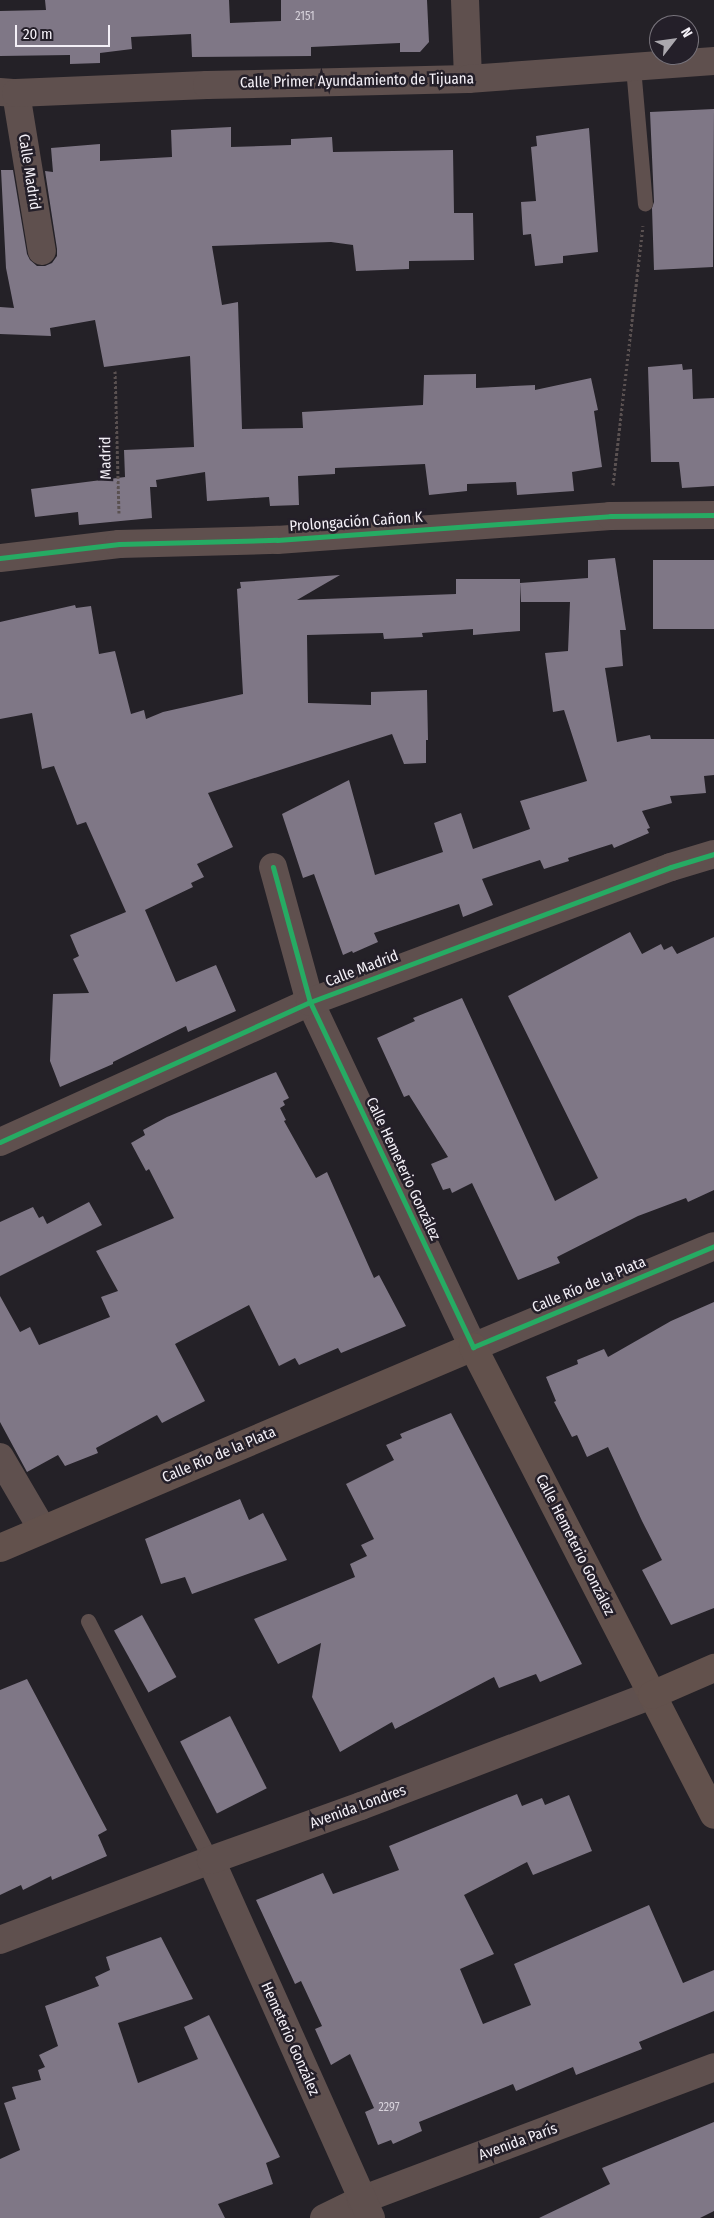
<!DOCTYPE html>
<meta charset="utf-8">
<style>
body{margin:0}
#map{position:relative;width:714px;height:2218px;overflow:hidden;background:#242127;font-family:"Fira Sans Condensed",sans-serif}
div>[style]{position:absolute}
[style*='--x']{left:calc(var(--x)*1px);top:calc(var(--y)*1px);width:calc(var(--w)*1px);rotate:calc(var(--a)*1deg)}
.building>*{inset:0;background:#7f7786;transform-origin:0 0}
.path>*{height:3px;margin-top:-1.5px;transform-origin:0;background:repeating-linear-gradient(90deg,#5a5151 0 2.5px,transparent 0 5px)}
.service>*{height:15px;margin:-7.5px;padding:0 7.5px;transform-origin:7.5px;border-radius:7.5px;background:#5f504e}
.minor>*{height:28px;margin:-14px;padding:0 14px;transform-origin:14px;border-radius:14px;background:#5f504e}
.tertiary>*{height:28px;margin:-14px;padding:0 14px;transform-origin:14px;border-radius:14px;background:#5f504e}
.secondary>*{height:28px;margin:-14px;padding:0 14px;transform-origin:14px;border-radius:14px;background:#62514c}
.cycleway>*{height:5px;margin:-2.5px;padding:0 2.5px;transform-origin:2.5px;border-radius:2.5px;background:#26ab63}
span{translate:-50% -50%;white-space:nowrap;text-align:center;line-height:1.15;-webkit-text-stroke:5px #241f29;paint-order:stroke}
.number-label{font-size:12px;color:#d7d2db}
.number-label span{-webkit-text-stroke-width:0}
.street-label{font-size:15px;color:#f4f0f7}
.north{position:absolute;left:649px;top:15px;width:50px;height:50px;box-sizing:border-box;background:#241f29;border:1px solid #77737b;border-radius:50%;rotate:60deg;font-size:14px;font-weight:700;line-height:20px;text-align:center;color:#f4f0f7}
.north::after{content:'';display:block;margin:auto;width:18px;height:22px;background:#aba8ae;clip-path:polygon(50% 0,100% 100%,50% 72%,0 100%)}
.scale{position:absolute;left:15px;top:25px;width:95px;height:22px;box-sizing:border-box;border:2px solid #f4f0f7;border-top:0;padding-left:6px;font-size:15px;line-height:18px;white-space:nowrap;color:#f4f0f7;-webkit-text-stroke:4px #241f29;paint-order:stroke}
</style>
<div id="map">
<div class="building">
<i style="clip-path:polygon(45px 0,229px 0,230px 23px,281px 21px,281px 0,427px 0,429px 42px,420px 52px,400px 52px,400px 43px,311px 47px,311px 56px,192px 57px,191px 34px,131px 37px,132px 49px,100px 53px,100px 63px,70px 64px,70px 55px,0 56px,0 11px,46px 10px)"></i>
<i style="clip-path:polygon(714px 109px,713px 267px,654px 270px,652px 208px,654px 202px,650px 112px)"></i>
<i style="clip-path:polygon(231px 127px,231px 147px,291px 145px,291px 139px,332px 137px,333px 152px,453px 150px,454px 213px,473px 213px,474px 260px,409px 261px,409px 269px,356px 271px,353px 245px,331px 242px,212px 246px,222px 305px,238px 302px,242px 429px,303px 428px,302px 412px,423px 405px,424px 375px,476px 374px,476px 388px,535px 385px,535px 390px,591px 378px,598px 410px,594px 411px,602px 467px,572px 472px,574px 491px,517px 495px,516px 482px,467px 484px,467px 491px,429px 495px,425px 464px,335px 468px,335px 474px,298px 476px,299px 505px,270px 506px,269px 497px,207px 501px,205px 472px,156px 480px,157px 487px,150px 487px,152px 518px,79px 525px,78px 512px,35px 517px,31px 489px,125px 477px,124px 450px,194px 447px,190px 356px,104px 367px,95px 320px,50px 328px,51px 336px,0 334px,0 307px,14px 308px,6px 268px,1px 170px,13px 170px,27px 254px,30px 260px,37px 266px,45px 266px,52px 263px,57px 256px,57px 249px,45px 171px,53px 172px,51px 148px,100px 144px,100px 161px,172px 157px,171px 130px)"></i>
<i style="clip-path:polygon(589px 128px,598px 252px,563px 256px,563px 263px,535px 266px,531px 234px,523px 235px,521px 202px,536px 201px,531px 147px,537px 146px,536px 136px)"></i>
<i style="clip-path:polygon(682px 364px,683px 370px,692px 369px,693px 399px,714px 398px,714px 486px,682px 488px,679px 462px,651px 462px,648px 367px)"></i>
<i style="clip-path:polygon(615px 558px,626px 630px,620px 630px,623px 666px,605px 668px,617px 742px,650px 735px,651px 739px,714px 739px,714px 775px,704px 776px,706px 793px,670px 796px,672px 803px,642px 811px,650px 828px,647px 829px,649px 833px,614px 848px,612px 844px,568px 858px,569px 861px,544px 869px,540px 860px,482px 879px,493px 905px,463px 917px,459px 904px,374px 933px,378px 942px,353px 953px,352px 951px,343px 955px,314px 874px,303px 878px,282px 814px,349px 780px,375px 875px,443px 852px,434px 823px,461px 813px,473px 849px,530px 829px,520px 801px,587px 781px,564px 710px,553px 712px,545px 653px,568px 651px,570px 602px,521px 602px,520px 583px,588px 578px,588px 560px)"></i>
<i style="left:714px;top:560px;width:69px;height:61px;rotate:90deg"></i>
<i style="clip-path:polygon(340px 575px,297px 600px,456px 594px,456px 579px,520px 579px,520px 631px,473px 635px,473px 629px,422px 633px,423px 637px,384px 639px,383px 633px,307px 635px,308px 703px,371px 705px,371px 692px,427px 690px,428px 740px,426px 740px,426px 763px,404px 764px,392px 734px,208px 793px,233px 847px,197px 864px,204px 877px,191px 883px,193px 887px,145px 910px,176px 982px,216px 965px,236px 1011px,188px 1032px,186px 1026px,113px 1062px,113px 1064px,60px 1087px,50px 1061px,53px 994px,89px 993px,73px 959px,79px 956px,70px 935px,126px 912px,86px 822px,77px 825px,54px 766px,42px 769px,32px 713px,0 719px,0 622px,75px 605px,76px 608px,91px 606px,99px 654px,115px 651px,131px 714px,144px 710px,146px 719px,163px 712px,243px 694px,237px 589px,241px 588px,240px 582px)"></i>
<i style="clip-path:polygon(630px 932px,642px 954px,661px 944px,664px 950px,672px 946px,677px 954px,714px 937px,714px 1190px,688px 1202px,686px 1198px,638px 1216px,557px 1257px,560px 1263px,518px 1280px,472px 1183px,452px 1193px,450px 1188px,443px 1190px,431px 1164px,448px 1157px,409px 1095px,404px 1097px,377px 1038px,415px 1021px,413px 1018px,462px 998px,555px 1201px,598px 1178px,508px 996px)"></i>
<i style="clip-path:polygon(276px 1072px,289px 1098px,283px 1101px,285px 1105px,280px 1108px,286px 1120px,284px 1121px,316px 1178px,327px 1172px,374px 1278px,379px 1275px,406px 1326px,341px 1353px,338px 1348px,299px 1365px,295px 1358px,279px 1366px,249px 1305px,175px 1344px,205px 1401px,162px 1423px,157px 1415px,96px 1448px,98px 1453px,65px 1466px,58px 1455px,27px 1472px,0 1422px,0 1296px,20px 1332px,30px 1327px,39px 1345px,110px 1317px,101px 1297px,118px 1291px,96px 1251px,174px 1218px,149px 1169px,146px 1171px,131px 1143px,145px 1135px,143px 1130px,167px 1117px)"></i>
<i style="clip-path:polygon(89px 1202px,102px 1225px,0 1276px,0 1222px,33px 1207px,39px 1218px,43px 1216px,47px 1224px)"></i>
<i style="clip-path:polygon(714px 1302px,714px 1608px,671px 1625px,642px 1570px,662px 1560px,642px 1521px,608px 1447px,587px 1457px,577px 1435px,572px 1437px,554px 1402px,556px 1401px,546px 1377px,578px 1364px,577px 1360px,604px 1349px,608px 1357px,671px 1321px)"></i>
<i style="clip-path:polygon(451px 1413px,582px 1664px,540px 1682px,536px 1674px,499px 1688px,494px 1677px,395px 1729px,392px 1722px,340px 1752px,312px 1697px,321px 1643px,278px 1664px,254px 1619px,355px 1577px,350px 1564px,367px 1556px,361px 1545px,374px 1539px,346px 1484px,394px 1460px,386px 1445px,402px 1438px,400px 1434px)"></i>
<i style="clip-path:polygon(240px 1499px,249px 1520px,263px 1513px,287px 1560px,192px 1594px,185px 1577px,161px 1584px,145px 1539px)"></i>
<i style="left:142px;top:1615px;width:71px;height:32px;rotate:61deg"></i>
<i style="clip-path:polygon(27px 1679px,107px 1830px,98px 1835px,107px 1856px,52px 1880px,51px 1876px,23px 1890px,21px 1885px,0 1895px,0 1690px)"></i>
<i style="left:230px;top:1716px;width:81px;height:56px;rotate:63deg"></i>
<i style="clip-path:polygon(517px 1794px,522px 1806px,542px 1798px,545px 1805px,569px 1795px,592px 1851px,533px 1875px,527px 1862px,464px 1895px,494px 1954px,460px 1969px,483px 2024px,531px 2005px,514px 1964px,649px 1905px,683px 1983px,714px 1970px,714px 2011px,639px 2042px,642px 2049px,576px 2075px,573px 2067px,516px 2091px,513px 2084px,419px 2122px,422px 2131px,393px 2144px,391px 2140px,378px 2145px,365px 2112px,374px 2108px,350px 2054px,331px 2065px,315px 2029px,322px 2026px,301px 1981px,295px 1984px,256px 1900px,323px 1873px,333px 1894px,399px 1870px,389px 1846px)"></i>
<i style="clip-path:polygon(161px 1937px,193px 1999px,118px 2023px,138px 2083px,198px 2059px,184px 2027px,209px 2015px,280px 2157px,266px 2163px,273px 2184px,218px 2204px,225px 2218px,0 2218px,0 2159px,20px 2150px,4px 2103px,16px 2099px,12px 2087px,41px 2080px,38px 2070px,45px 2067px,39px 2055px,58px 2046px,45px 2006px,99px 1986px,95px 1977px,110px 1970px,106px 1957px)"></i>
<i style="clip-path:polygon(714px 2122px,714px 2211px,700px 2218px,539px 2218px,610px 2184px,602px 2168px)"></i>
</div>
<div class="path">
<i style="--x:115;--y:371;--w:142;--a:88.4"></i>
<i style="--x:613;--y:485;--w:261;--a:-83.4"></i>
</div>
<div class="service">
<i style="--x:633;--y:67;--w:137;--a:85"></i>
<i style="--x:88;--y:1621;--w:269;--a:62.8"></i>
</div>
<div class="minor">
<i style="--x:465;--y:0;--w:79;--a:87.8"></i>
<i style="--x:16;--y:93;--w:160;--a:80.7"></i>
<i style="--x:273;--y:867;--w:140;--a:74.7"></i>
<i style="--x:310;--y:1002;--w:382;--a:64.7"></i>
<i style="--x:473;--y:1347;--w:261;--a:-22.7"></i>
<i style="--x:0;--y:1142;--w:340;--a:-24.3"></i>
<i style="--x:310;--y:1002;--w:385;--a:-20.5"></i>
<i style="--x:671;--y:867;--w:45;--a:-16.8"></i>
<i style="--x:0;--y:1457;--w:83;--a:59.7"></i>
<i style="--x:0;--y:1940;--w:226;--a:-20.8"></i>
<i style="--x:324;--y:2218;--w:41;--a:-25.9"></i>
</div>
<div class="tertiary">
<i style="--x:0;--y:92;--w:16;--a:4"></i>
<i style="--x:16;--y:93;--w:191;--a:-2.4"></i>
<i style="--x:207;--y:85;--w:261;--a:-1.3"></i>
<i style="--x:468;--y:79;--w:247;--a:-4.2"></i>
<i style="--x:0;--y:558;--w:120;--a:-6.7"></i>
<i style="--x:119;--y:544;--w:158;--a:-1.5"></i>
<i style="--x:277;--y:540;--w:334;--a:-4.1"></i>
<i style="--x:610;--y:516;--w:104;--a:-0.6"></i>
<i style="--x:361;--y:2200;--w:377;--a:-20.6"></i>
<i style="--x:371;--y:2218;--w:392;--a:-114.1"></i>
<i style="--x:211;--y:1860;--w:159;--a:-19.8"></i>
<i style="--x:361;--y:1806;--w:311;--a:-20.9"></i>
</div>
<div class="secondary">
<i style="--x:0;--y:1548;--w:514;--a:-23.02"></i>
<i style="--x:473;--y:1347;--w:526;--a:62.75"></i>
<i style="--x:652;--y:1695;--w:68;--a:-23.5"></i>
</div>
<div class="cycleway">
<i style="--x:0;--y:558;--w:120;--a:-6.7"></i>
<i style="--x:119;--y:544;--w:158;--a:-1.5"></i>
<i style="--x:277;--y:540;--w:334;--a:-4.1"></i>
<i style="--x:610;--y:516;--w:104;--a:-0.6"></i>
<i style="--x:273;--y:867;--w:140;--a:74.7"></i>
<i style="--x:310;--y:1002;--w:382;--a:64.7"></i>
<i style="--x:473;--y:1347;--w:261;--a:-22.7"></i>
<i style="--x:0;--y:1142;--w:340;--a:-24.3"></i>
<i style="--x:310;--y:1002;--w:385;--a:-20.5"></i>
<i style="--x:671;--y:867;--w:45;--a:-16.8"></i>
</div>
<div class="number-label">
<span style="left:305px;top:17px">2151</span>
<span style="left:389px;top:2108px">2297</span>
</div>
<div class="street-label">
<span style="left:357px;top:81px;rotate:-1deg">Calle Primer Ayundamiento de Tijuana</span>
<span style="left:29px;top:172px;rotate:81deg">Calle Madrid</span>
<span style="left:106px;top:458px;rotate:-91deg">Madrid</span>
<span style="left:356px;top:522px;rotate:-4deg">Prolongación Cañon K</span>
<span style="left:362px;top:969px;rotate:-21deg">Calle Madrid</span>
<span style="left:403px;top:1169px;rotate:65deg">Calle Hemeterio González</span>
<span style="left:589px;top:1285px;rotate:-23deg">Calle Río de la Plata</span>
<span style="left:219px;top:1455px;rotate:-23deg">Calle Río de la Plata</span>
<span style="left:575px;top:1545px;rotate:63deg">Calle Hemeterio González</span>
<span style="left:358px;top:1807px;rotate:-20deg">Avenida Londres</span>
<span style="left:290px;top:2039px;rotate:66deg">Hemeterio González</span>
<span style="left:518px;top:2142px;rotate:-20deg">Avenida París</span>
</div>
<div class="north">N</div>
<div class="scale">20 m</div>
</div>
